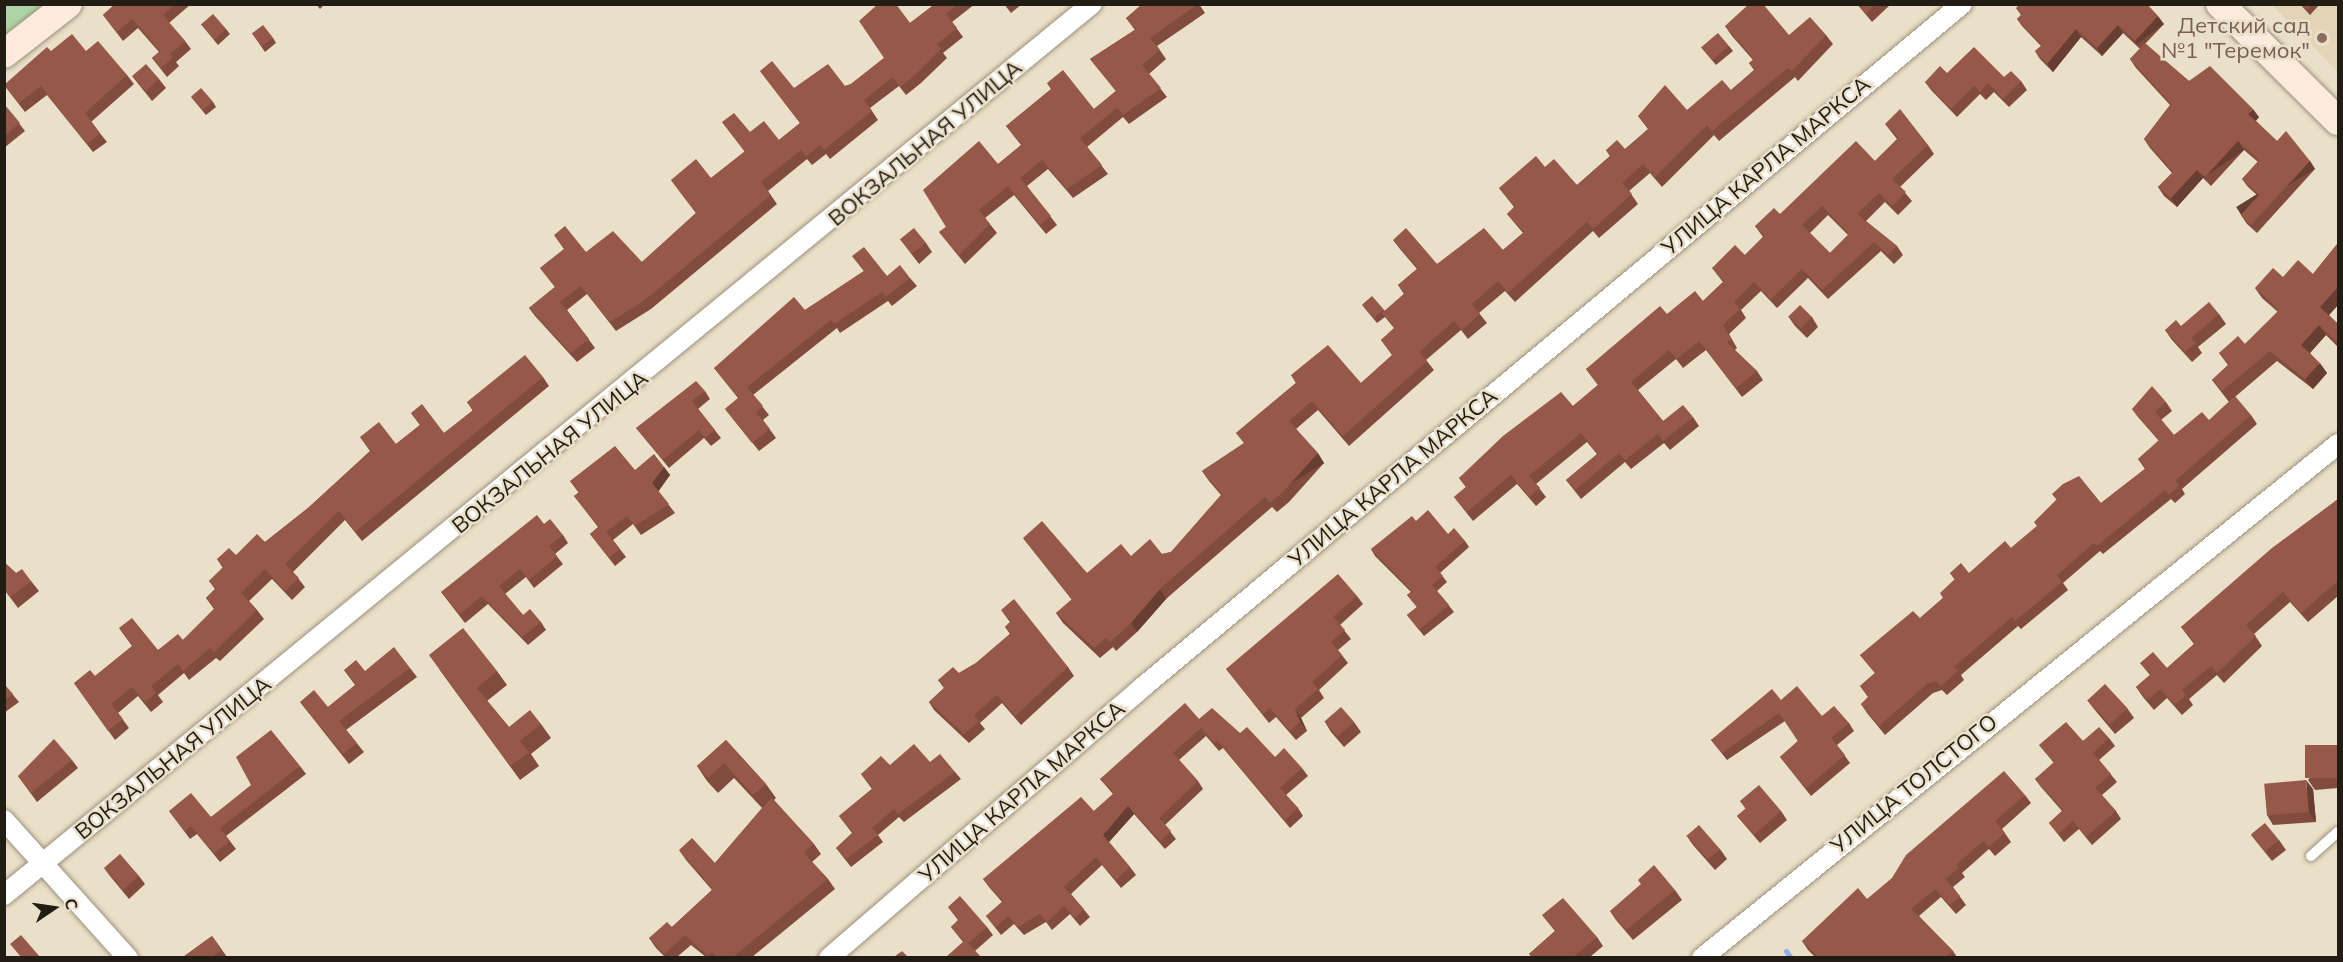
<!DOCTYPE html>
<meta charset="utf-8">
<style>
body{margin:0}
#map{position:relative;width:2343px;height:962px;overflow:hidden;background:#eadfc8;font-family:Mulish,sans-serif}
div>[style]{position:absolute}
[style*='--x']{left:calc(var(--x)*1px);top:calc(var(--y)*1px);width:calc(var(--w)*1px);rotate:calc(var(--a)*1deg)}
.built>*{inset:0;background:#e3d4b7}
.green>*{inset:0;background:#add4a8}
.stream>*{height:5px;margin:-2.5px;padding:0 2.5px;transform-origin:2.5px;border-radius:2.5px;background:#90b0e7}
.roads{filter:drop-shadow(0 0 2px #9b917c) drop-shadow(0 0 2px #9b917c)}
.lane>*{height:10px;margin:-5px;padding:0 5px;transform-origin:5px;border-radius:5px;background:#fff}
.street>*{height:20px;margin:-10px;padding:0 10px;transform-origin:10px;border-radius:10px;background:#fff}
.secondary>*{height:28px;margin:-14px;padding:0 14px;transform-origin:14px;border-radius:14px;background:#fceadd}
.wall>*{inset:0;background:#814c3e}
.shaded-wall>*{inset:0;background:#693e32;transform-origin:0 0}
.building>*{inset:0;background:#965848;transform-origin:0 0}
.dots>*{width:16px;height:16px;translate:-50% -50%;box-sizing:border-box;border:3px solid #eadfc8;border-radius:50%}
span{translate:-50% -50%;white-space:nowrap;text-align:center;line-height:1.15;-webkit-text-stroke:5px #eadfc8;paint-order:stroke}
.education-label{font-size:22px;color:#785e54}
.right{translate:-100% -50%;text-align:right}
.street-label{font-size:22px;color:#211d15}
.frame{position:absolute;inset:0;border:6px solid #211d15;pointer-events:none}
.north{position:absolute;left:24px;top:878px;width:60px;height:60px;-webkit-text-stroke:4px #eadfc8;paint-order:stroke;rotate:77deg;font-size:16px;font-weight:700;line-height:24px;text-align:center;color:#211d15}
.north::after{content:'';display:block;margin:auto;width:21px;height:27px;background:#211d15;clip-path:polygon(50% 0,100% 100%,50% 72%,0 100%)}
</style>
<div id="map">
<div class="built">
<i style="clip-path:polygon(2272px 5px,2338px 5px,2338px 72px)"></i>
</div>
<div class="green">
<i style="clip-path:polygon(5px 5px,45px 5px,5px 36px)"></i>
</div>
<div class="stream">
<i style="--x:1786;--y:951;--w:9;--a:54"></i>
</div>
<div class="roads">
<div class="lane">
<i style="--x:2311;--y:856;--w:36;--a:-42"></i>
</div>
<div class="street">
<i style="--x:4;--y:820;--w:186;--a:48.1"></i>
<i style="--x:4;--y:895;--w:1406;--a:-39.32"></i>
<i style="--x:829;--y:958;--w:416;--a:-40.8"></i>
<i style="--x:1144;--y:686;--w:1065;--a:-39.82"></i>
<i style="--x:1702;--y:958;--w:818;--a:-38.94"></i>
</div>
<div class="secondary">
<i style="--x:2220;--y:4;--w:166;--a:44.8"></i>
<i style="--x:4;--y:54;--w:81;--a:-38"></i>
</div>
</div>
<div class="wall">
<i style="clip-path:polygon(115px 4px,191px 4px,169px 23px,185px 41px,191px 49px,176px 62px,179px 66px,167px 77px,152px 58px,159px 52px,138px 28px,123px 41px,103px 15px)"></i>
<i style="clip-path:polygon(316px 4px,325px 4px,320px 9px)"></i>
<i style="clip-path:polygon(935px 4px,975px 4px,952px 22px,963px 37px,943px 53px,947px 58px,921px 83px,906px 95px,899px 86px,870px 108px,878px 120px,830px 159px,826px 154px,812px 165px,807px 159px,768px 191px,777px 204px,651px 309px,616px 331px,587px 294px,567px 310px,595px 348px,577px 362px,535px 316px,529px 308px,555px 287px,540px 268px,564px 249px,554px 235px,586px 252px,642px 262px,696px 213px,671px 180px,711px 178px,745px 152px,722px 122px,750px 132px,779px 140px,800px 123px,760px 71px,794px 88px,845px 86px,851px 84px,884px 58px,910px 23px)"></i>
<i style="clip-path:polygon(1004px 4px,1022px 4px,1011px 13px)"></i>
<i style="clip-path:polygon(1199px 4px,1205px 13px,1157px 46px,1166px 59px,1149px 74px,1167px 97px,1129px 124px,1123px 117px,1087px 147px,1108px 174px,1073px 198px,1048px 169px,1027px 186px,1057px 225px,1046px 234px,1014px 195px,985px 218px,997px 233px,965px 264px,939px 232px,946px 227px,998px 164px,1021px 145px,1006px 126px,1051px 89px,1047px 83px,1094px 109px,1116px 91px,1090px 59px,1135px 30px,1126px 18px)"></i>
<i style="clip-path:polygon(1857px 4px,1891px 4px,1872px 22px)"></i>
<i style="clip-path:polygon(2300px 4px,2320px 4px,2310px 15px)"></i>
<i style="clip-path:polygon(2016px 8px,2164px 24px,2145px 44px,2189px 81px,2259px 117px,2256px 121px,2277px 141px,2310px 161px,2315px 169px,2257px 233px,2247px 224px,2241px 215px,2258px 196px,2248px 187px,2242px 179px,2258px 162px,2244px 150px,2211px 186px,2203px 178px,2177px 207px,2164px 196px,2158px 187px,2172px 173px,2150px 148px,2144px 139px,2170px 105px,2136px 68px,2130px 59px,2140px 49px,2123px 33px,2102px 56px,2081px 37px,2053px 72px,2040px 59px,2035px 51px,2041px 46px,2022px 26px,2017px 19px,2021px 15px)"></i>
<i style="clip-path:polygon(201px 24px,226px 29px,230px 34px,218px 45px)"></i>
<i style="clip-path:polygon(1725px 26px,1789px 35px,1826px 35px,1833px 44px,1798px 81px,1795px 77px,1719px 141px,1714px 135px,1662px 187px,1650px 173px,1629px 191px,1638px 204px,1599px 238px,1593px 231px,1515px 302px,1505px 291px,1479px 313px,1487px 323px,1468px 339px,1461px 330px,1426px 360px,1434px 370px,1349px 446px,1318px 410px,1296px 429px,1324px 463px,1289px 502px,1277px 512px,1272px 507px,1166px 599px,1137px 632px,1116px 651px,1113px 647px,1100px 658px,1063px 623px,1056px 613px,1072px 600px,1023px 538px,1087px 573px,1131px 556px,1162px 554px,1171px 552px,1221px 495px,1209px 481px,1202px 471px,1244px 443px,1236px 433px,1296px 383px,1291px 375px,1361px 383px,1392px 355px,1381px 340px,1394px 328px,1385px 317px,1377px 323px,1362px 305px,1384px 310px,1385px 311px,1404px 294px,1398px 285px,1417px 269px,1400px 249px,1393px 240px,1437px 264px,1503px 250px,1523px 233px,1507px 214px,1514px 207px,1499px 188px,1545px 167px,1577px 185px,1610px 156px,1606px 150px,1625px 149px,1648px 129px,1638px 116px,1687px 110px,1731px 90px,1754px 70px,1749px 63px,1753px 60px,1732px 36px)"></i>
<i style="clip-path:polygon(252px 33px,273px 38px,276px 43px,265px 52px)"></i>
<i style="clip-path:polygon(1729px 46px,1733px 51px,1716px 65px,1701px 47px)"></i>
<i style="clip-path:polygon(51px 51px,86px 51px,127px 75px,134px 84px,91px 122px,107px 142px,93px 152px,47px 95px,25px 112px,4px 85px)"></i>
<i style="clip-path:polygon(1947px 73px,2004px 77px,2021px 81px,2027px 90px,2009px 107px,1994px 92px,1986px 100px,1980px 94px,1957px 117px,1931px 90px,1925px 82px)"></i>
<i style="clip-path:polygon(132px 76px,159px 79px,166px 88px,152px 101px)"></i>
<i style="clip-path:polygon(191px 97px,213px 102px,216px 107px,206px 115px)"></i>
<i style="clip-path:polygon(4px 104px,25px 131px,4px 148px)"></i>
<i style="clip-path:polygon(evenodd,1885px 124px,1928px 145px,1934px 154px,1900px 187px,1912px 201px,1898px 215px,1885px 202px,1866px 221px,1897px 246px,1903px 255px,1894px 264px,1881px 251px,1828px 299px,1808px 278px,1777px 308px,1761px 291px,1741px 310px,1746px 318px,1729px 334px,1737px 348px,1735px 350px,1757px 371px,1763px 380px,1742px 397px,1706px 350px,1683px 368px,1676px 359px,1638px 390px,1663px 421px,1693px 417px,1699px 426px,1670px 450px,1664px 443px,1631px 469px,1625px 462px,1581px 499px,1566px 480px,1597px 454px,1587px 442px,1536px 484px,1546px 497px,1536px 506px,1517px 484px,1473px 521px,1454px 497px,1466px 487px,1459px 478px,1573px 406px,1598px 385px,1586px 369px,1667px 314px,1703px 301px,1723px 282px,1712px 268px,1745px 255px,1763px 237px,1755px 226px,1780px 214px,1875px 161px,1897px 139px,1885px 124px,1828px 215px,1848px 235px,1830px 253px,1810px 233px,1828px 215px)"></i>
<i style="clip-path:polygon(900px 239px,926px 243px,932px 252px,919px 264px)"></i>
<i style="clip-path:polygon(2338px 243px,2338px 305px,2329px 315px,2338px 324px,2338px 347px,2326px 335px,2310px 353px,2327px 373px,2313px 389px,2277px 361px,2229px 402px,2212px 380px,2228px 365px,2219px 353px,2245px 344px,2278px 312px,2262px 298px,2255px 288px,2283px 277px,2313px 274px)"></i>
<i style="clip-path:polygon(852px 256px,887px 276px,910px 278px,917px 286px,892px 306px,888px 301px,840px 333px,837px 328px,753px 395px,769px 415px,763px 420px,776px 438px,759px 451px,725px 409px,738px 398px,714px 368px,805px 310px,864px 271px)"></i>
<i style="clip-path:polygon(2219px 314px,2226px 324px,2198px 347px,2202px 353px,2192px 362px,2172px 340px,2165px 330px,2181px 326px)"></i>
<i style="clip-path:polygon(1788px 316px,1812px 317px,1818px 327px,1807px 338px,1795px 326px)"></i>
<i style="clip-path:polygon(543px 377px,549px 386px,362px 541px,345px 520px,293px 572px,305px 587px,292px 600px,272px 579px,249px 601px,257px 610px,264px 619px,220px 661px,216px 658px,189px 680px,184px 673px,158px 695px,163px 702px,151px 712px,138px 696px,118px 713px,129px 728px,115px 740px,74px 683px,95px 676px,132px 646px,119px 628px,158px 650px,183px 640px,214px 609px,206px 598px,215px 589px,209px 581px,223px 568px,217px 559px,236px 555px,265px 542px,308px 508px,370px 451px,360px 437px,396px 444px,420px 425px,411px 413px,444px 433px,473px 411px,467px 402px)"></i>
<i style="clip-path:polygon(705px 391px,710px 399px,698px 409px,721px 438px,711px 446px,704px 438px,669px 468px,636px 428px)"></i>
<i style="clip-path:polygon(2166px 402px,2172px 411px,2161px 420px,2174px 435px,2209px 420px,2251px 415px,2257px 424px,2182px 489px,2185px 494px,2175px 503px,2171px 499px,2103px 554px,2100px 551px,2063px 583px,2068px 590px,2021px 629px,2018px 626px,1961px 675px,1964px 680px,1947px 695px,1942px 690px,1933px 693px,1885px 735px,1867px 713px,1861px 704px,1868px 697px,1860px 686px,1875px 673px,1860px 655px,1920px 618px,1943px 598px,1955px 580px,1950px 573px,1969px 573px,2011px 548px,2037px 526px,2057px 500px,2052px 494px,2101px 503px,2145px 469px,2138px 459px,2159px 441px,2138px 417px,2132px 409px)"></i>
<i style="clip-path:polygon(664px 467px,670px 475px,658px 491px,675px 513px,641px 535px,633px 524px,613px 540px,626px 557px,615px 566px,590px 534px,598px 527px,574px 496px,579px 493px,570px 481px,635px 470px)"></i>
<i style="clip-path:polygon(2338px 499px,2338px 596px,2308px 622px,2290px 602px,2254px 634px,2262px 646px,2224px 683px,2217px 675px,2189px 699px,2193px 705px,2182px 715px,2167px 698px,2154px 710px,2143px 697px,2136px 687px,2150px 675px,2140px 663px,2167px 668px,2194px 644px,2181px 627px)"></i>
<i style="clip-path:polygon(1416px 521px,1465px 541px,1469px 547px,1440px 573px,1447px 582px,1437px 591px,1454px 612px,1424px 636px,1407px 615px,1417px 607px,1407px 595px,1411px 592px,1375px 556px,1371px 549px)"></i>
<i style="clip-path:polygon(544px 524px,563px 535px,568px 543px,555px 554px,563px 564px,534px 588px,526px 577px,505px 594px,523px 615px,541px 622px,546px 630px,528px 645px,488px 604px,465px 623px,441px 592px)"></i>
<i style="clip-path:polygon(4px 562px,16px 573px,31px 581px,39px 591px,18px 608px,6px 592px,4px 593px)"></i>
<i style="clip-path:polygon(1357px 596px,1363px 604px,1340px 625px,1351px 639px,1338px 650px,1348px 663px,1319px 690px,1324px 698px,1301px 718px,1307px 731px,1296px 740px,1276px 717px,1269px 723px,1226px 669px)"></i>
<i style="clip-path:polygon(1001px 610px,1068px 667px,1074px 676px,1021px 725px,1002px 703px,980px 723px,985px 729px,969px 743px,934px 710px,929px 702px,944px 688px,938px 680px,959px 673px,976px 663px,1010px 634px,1005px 627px,1010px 622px)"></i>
<i style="clip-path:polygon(410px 668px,417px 677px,346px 730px,364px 752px,349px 764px,300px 702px,328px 707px,355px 685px,344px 670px,365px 671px)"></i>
<i style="clip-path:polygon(439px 669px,497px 671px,507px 685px,487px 701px,509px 727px,541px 724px,551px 738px,531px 754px,539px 766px,520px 780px)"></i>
<i style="clip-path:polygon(4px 684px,19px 702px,4px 713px)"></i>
<i style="clip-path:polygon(1781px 700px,1822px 716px,1849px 723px,1854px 731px,1837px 745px,1850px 763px,1811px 796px,1780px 757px,1798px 741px,1785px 721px,1727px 760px,1711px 740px)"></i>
<i style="clip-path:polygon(2087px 700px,2127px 708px,2134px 718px,2115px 734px,2094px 709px)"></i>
<i style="clip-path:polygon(1199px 719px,1240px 733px,1275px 757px,1302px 768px,1308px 776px,1286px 795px,1298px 808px,1303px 816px,1290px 828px,1223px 748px,1219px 751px,1206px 736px,1179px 760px,1198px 781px,1203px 789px,1165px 825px,1176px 839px,1165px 849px,1134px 814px,1109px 842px,1130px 867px,1136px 875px,1121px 888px,1102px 865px,1071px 894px,1090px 917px,1080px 926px,1070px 914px,1052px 930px,1046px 922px,1024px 935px,1014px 924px,1001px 935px,986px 916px,1002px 902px,989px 887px,983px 879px,1094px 811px,1113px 794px,1100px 779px)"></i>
<i style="clip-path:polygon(1325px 722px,1354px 722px,1361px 732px,1344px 747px,1331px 732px)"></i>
<i style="clip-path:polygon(2109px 738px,2115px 746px,2099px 760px,2117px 782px,2102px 795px,2116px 811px,2121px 819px,2092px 845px,2079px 829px,2064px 842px,2049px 823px,2062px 811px,2041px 787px,2035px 779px,2054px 763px,2039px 745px)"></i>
<i style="clip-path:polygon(726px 740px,766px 784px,776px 798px,774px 800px,814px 844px,821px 854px,812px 862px,828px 879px,835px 889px,752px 957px,706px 957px,691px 945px,677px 957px,665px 957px,656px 948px,649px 938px,672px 927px,712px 890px,686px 860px,679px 850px,715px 863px,762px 808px,734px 778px,718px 793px,707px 781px,697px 766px)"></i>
<i style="clip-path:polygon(2338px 745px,2338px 788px,2315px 790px,2308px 780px)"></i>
<i style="clip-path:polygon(72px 760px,78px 768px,37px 802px,18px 776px)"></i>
<i style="clip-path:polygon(930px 762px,955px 772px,961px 779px,904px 822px,899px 817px,878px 835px,883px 842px,851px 867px,836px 848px,852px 833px,839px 816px,872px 789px,861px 774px,890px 765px)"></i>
<i style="clip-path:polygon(300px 766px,306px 774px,226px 836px,236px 849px,220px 862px,197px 834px,190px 839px,169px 811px,211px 817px)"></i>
<i style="clip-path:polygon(2313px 789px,2316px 822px,2273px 825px,2267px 815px)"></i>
<i style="clip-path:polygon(2025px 795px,2031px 803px,2002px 829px,2011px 842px,1995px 856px,1989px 849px,1962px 873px,1965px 877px,1953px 887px,1966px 905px,1956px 914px,1941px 897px,1919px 916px,1953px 951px,1957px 957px,1815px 957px,1808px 950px,1802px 941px,1867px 899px)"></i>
<i style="clip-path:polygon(1740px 801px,1781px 811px,1787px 820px,1760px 843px,1737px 816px,1746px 809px)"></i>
<i style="clip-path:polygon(1686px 835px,1720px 849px,1727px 859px,1715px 870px,1693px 845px)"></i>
<i style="clip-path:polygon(2251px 835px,2279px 840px,2286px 850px,2272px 861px)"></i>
<i style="clip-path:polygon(104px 868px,139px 876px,145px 884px,129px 899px,110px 876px)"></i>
<i style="clip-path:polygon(1675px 890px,1682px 900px,1633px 940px,1616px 920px,1610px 911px)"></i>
<i style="clip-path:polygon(948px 907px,987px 927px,993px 935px,975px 951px,963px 942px,951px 927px,958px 920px)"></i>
<i style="clip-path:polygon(1542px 915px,1597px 937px,1603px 946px,1590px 957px,1532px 957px,1529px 954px,1555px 931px)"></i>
<i style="clip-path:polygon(212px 936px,227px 957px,183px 957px)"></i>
</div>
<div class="shaded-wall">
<i style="left:2158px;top:16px;width:10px;height:34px;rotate:53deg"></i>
<i style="clip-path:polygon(2118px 25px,2123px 33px,2102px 56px,2097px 48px)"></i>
<i style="clip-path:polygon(2076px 29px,2081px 37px,2053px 72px,2047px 64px)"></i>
<i style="clip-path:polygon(2253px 109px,2259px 117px,2254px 122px,2248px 114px)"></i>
<i style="left:2238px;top:141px;width:11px;height:49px;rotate:56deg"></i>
<i style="left:2310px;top:161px;width:9px;height:87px;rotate:58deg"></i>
<i style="clip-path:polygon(2197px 170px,2203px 178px,2177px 207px,2171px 198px)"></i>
<i style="clip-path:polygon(2338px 287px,2338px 305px,2327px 317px,2320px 307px)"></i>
<i style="clip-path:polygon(2319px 325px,2326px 335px,2308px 355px,2301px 345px)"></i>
<i style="clip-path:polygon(2320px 363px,2327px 373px,2313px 389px,2305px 379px)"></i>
<i style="left:1318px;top:453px;width:12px;height:54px;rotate:59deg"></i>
<i style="clip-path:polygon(664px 467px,670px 475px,658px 492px,652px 483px)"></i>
<i style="clip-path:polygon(1160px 589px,1166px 599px,1137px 632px,1131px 623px)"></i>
<i style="clip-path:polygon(1295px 709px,1301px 718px,1307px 731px,1300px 722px)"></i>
<i style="clip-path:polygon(2306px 780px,2313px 789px,2316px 822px,2309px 812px)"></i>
<i style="clip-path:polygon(1128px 806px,1134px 814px,1108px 843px,1103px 835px)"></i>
</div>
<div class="building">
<i style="clip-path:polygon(115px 4px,175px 4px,163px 15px,185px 41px,170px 54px,173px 58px,161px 68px,152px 58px,160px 51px,132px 19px,117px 32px,103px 15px)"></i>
<i style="clip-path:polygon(878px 4px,896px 4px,910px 23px,935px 4px,958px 4px,946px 14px,957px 28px,937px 44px,941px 49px,915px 75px,900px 87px,893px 77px,864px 100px,872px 111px,824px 150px,820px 145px,806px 157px,801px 150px,761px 182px,771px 195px,645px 300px,610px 322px,581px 286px,560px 302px,589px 339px,571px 353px,529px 308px,555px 287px,540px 268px,565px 249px,554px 235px,565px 226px,586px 252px,613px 231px,642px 262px,696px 213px,671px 180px,696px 159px,711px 178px,745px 151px,722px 122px,734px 113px,750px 132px,764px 121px,779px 140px,800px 123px,760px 71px,772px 61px,794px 88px,828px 64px,845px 86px,851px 84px,884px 58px,859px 21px)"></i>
<i style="clip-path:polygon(1142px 4px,1198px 4px,1150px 38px,1160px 50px,1142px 65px,1161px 88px,1123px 115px,1117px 108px,1080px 138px,1102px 165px,1067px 189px,1042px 160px,1020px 178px,1051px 216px,1040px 225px,1008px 186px,979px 210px,990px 224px,959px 255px,939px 232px,946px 227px,923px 190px,979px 141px,998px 164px,1022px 145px,1006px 126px,1052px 89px,1047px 83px,1063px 70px,1094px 109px,1116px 91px,1090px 59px,1136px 29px,1126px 18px)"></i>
<i style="clip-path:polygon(1749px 4px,1763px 4px,1789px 35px,1810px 17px,1826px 35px,1792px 71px,1788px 68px,1712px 131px,1707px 125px,1655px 177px,1643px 164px,1622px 183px,1632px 194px,1593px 229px,1587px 222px,1508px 293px,1498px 281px,1472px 304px,1480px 314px,1462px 330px,1454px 321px,1419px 352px,1427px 361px,1343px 436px,1312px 401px,1289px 421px,1318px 453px,1282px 493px,1270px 503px,1265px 497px,1160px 589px,1131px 623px,1110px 642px,1106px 638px,1094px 648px,1056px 613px,1072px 599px,1023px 538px,1042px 521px,1087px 573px,1121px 544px,1131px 556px,1150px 539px,1162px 554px,1171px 552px,1222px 494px,1202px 471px,1245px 443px,1236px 433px,1297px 382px,1291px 375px,1328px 345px,1361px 383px,1393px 355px,1381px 340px,1395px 328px,1382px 313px,1405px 293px,1398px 285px,1418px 268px,1393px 240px,1406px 228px,1437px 264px,1484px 228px,1503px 250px,1524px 232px,1507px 214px,1515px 207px,1499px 188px,1536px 156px,1545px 167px,1554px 159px,1577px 185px,1610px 156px,1606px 150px,1617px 140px,1625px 149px,1649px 129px,1638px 116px,1665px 85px,1687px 110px,1722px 80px,1731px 90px,1755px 70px,1749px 63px,1754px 59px,1725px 26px)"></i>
<i style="clip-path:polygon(1858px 4px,1875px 4px,1866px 14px)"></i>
<i style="clip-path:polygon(2020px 4px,2147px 4px,2158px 16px,2135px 41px,2118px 25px,2097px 48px,2076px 29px,2047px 64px,2035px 51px,2042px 45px,2017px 19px,2022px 14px,2016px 8px)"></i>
<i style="clip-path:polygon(2301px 4px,2312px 4px,2306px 10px)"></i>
<i style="left:213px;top:14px;width:20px;height:16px;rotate:49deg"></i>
<i style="left:263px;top:25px;width:16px;height:14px;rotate:52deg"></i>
<i style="left:1718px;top:33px;width:17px;height:22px;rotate:50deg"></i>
<i style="clip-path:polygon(72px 34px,86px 51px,98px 41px,127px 75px,85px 113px,100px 133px,87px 144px,41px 86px,19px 103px,4px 85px,47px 47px,51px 51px)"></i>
<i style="clip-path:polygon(2145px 43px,2189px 81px,2210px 66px,2253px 109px,2248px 114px,2277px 141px,2286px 131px,2310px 161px,2251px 225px,2241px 215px,2259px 195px,2242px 179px,2259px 160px,2238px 141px,2205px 177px,2197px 170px,2171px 198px,2158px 187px,2173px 172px,2144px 139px,2171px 104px,2130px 59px)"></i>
<i style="clip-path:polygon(1974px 47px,2004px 77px,2011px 71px,2021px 81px,2003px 99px,1988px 83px,1980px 92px,1974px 86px,1951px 109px,1925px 82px,1940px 66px,1947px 73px)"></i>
<i style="left:146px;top:64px;width:20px;height:18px;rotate:49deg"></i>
<i style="left:201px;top:88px;width:18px;height:13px;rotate:49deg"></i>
<i style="clip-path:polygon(4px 104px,20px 123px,4px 136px)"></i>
<i style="clip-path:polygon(evenodd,1900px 109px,1928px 145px,1892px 179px,1906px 192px,1892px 206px,1879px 193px,1857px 214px,1897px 246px,1888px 255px,1874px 242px,1822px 290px,1802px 269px,1771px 299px,1754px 282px,1734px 302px,1740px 309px,1723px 325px,1731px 339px,1727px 343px,1757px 371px,1736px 388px,1699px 341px,1677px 359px,1669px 350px,1631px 382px,1663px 421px,1683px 405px,1693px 417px,1663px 441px,1658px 434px,1625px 460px,1619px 453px,1575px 490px,1566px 480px,1598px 454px,1581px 433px,1529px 476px,1540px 488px,1529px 497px,1511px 475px,1467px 512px,1454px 497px,1466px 487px,1459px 478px,1503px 436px,1561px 392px,1573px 406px,1598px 385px,1586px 369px,1660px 306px,1667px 314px,1695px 291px,1703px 301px,1724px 281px,1712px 268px,1735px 245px,1745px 255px,1764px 236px,1755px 226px,1774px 208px,1780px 214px,1856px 141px,1875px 161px,1899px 138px,1885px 124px,1900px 109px,1822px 206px,1849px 234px,1830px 253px,1802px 225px,1822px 206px)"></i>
<i style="left:914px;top:228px;width:19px;height:18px;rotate:51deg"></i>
<i style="clip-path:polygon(2338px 243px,2338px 287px,2320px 307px,2338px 324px,2338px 343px,2319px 325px,2301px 345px,2320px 363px,2305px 379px,2270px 351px,2222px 391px,2212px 380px,2229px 364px,2219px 353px,2238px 336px,2245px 344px,2279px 310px,2255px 288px,2273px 268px,2283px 277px,2298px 260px,2313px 274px)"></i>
<i style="clip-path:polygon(864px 247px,887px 276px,900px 265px,910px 278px,886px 297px,882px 292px,834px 324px,831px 320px,747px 387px,763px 406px,756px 412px,770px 429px,752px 443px,725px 409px,739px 398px,714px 368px,794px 297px,805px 310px,864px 271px,852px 256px)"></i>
<i style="left:1372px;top:296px;width:18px;height:13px;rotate:49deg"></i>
<i style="clip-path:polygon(2209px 302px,2219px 314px,2191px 338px,2196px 343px,2185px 352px,2165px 330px,2176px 320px,2181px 326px)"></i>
<i style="left:1800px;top:305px;width:17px;height:16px;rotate:45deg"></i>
<i style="clip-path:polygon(525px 355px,543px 377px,355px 532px,339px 511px,285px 564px,299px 578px,285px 591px,265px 569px,241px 593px,257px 610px,214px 652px,210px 648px,183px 671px,178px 664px,151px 686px,156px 693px,145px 702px,132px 687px,111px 704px,123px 719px,108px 731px,74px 683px,90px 670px,95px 676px,133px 646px,119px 628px,132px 618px,158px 650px,178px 634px,183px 640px,215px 608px,206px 598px,216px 588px,209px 581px,224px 566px,217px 559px,229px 548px,236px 555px,257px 534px,265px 542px,308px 508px,371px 451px,360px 437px,379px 422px,396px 444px,420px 425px,411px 413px,422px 404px,444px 433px,473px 410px,467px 402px)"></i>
<i style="clip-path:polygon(696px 381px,705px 391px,692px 401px,715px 430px,705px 438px,699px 430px,663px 460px,636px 428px)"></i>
<i style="clip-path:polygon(2152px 386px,2166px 402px,2155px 412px,2174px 435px,2202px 412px,2209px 420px,2235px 396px,2251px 415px,2175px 481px,2179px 485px,2169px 495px,2165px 490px,2097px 546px,2094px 543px,2057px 575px,2062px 582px,2015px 621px,2012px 617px,1954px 667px,1958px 671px,1941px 686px,1936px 681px,1927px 684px,1879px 726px,1861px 704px,1869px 697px,1860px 686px,1875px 673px,1860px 655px,1913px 611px,1920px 618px,1943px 598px,1940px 593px,1955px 579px,1950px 573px,1961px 563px,1969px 573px,2005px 541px,2011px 548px,2037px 526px,2034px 522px,2057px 499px,2052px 494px,2063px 484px,2079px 476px,2101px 503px,2146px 468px,2138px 459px,2159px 440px,2132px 409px)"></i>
<i style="clip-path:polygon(615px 446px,635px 470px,654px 454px,664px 467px,652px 483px,669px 504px,635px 526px,627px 516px,606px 532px,620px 549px,609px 558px,590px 534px,599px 527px,574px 496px,579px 492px,570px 481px)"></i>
<i style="clip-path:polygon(2338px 499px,2338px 581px,2301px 613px,2283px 592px,2246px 625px,2256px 636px,2217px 673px,2211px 666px,2182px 690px,2186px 695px,2175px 705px,2160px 689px,2148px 700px,2136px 687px,2151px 674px,2140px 663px,2153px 652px,2167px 668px,2195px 643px,2181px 627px,2272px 548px)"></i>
<i style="clip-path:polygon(1428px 510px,1448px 534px,1454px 528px,1465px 541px,1435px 567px,1443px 576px,1432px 585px,1449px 605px,1419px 630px,1407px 615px,1417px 607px,1407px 595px,1412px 591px,1371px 549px,1412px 516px,1416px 521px)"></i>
<i style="clip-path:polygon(537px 515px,544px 524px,550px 519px,563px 535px,549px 546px,557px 556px,529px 580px,520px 569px,499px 586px,523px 615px,530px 609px,541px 622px,522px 637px,482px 596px,460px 614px,441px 592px)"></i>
<i style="clip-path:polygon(4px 562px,16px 573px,22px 569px,31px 581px,11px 597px,4px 589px)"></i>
<i style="clip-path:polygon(1338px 574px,1357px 596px,1333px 617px,1345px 630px,1331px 642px,1342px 655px,1312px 682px,1318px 689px,1295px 709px,1300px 722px,1290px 731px,1270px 708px,1263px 714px,1226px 669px)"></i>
<i style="clip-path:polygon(1014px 599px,1068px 667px,1015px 716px,997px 695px,974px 715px,979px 721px,964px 734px,929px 702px,945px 687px,938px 680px,953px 667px,959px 673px,976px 663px,1011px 633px,1005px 627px,1011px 621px,1001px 610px)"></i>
<i style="clip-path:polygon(463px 628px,497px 671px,477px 688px,509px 727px,530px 710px,541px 724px,520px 741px,529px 752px,510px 766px,429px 655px)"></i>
<i style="clip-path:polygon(394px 647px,410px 668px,339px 721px,357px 743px,343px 754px,300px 702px,314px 690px,328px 707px,356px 685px,344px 670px,356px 660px,365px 671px)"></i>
<i style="clip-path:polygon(4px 684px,13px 694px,4px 700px)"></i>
<i style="left:2105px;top:684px;width:33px;height:24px;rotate:47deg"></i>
<i style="clip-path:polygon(1797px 686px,1822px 716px,1834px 706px,1849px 723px,1831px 738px,1845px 755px,1806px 788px,1780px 757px,1798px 741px,1779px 713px,1722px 753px,1711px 740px,1772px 689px,1781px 700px)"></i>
<i style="clip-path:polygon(1185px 703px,1199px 719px,1212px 708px,1240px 733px,1247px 727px,1275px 757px,1284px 748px,1302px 768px,1280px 788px,1298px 808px,1285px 820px,1217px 740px,1214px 743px,1201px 728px,1173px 753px,1198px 781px,1159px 818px,1171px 831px,1160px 841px,1128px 806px,1103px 835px,1130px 867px,1116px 880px,1096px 857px,1064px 887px,1084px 909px,1075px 918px,1064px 906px,1047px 922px,1040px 914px,1018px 927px,1008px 916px,996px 927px,986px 916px,1003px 901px,983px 879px,1081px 797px,1094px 811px,1114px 793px,1100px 779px)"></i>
<i style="left:1341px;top:707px;width:20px;height:22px;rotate:49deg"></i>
<i style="clip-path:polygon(2066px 722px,2083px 741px,2099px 727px,2109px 738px,2093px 753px,2111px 774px,2095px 788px,2116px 811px,2086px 837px,2073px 821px,2058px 834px,2049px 823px,2063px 810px,2035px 779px,2054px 762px,2039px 745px)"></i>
<i style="clip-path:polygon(271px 730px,300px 766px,220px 828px,230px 841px,214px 854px,191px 826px,185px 831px,169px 811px,191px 793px,211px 817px,251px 785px,236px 757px)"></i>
<i style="clip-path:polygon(54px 739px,72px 760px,31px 793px,18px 776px)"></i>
<i style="clip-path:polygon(726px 740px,766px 784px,753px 795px,724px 763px,708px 778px,697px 766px)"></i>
<i style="clip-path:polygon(914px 744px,930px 762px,940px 754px,955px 772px,898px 814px,894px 809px,872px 828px,878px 835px,846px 859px,836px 848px,853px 833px,839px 816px,873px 788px,861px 774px,881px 756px,890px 765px)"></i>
<i style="left:2338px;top:745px;width:33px;height:33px;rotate:90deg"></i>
<i style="clip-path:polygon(2004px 771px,2025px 795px,1995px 821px,2005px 833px,1989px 847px,1983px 841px,1956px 865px,1959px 868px,1945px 879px,1960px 896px,1950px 905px,1935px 889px,1911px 909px,1953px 951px,1945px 957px,1818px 957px,1802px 941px,1858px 888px,1867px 899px,1892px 878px,1906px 855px)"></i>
<i style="left:2306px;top:780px;width:32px;height:42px;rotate:85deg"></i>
<i style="clip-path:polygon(1759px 785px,1781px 811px,1754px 835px,1737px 816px,1746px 808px,1740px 801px)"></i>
<i style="clip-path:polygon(771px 798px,814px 844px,804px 853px,828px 879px,733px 957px,717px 957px,712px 952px,708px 956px,685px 935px,664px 954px,649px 938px,667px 922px,672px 927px,713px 889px,679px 850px,692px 838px,715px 863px)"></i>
<i style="left:2265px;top:823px;width:22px;height:18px;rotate:51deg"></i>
<i style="left:1699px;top:825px;width:32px;height:16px;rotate:49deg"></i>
<i style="left:120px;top:854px;width:29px;height:21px;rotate:49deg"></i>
<i style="clip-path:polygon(1654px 865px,1675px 890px,1626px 930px,1610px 911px,1641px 884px,1638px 880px)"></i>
<i style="clip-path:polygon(960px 896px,987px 927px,968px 943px,981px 957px,946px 957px,964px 941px,951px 927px,959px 920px,948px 907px)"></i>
<i style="clip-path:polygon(1563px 898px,1597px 937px,1573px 957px,1532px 957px,1529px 954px,1556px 930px,1542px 915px)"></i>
<i style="clip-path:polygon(21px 935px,40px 957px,21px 957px,10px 944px)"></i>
<i style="clip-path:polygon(212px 936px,222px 950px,212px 957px,183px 957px)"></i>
<i style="clip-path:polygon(902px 951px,908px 957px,894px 957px)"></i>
</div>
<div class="dots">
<i style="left:2322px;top:38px;background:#8d6e63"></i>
</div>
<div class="education-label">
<span class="right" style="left:2310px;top:38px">Детский сад<br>№1 "Теремок"</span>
</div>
<div class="street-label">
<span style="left:925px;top:143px;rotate:-40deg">ВОКЗАЛЬНАЯ УЛИЦА</span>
<span style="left:1766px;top:166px;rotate:-40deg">УЛИЦА КАРЛА МАРКСА</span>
<span style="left:550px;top:452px;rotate:-39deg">ВОКЗАЛЬНАЯ УЛИЦА</span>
<span style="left:1393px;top:478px;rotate:-40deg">УЛИЦА КАРЛА МАРКСА</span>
<span style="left:173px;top:758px;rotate:-39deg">ВОКЗАЛЬНАЯ УЛИЦА</span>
<span style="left:1914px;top:784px;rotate:-39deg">УЛИЦА ТОЛСТОГО</span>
<span style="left:1022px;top:792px;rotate:-41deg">УЛИЦА КАРЛА МАРКСА</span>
</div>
<div class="frame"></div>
<div class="north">С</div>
</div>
